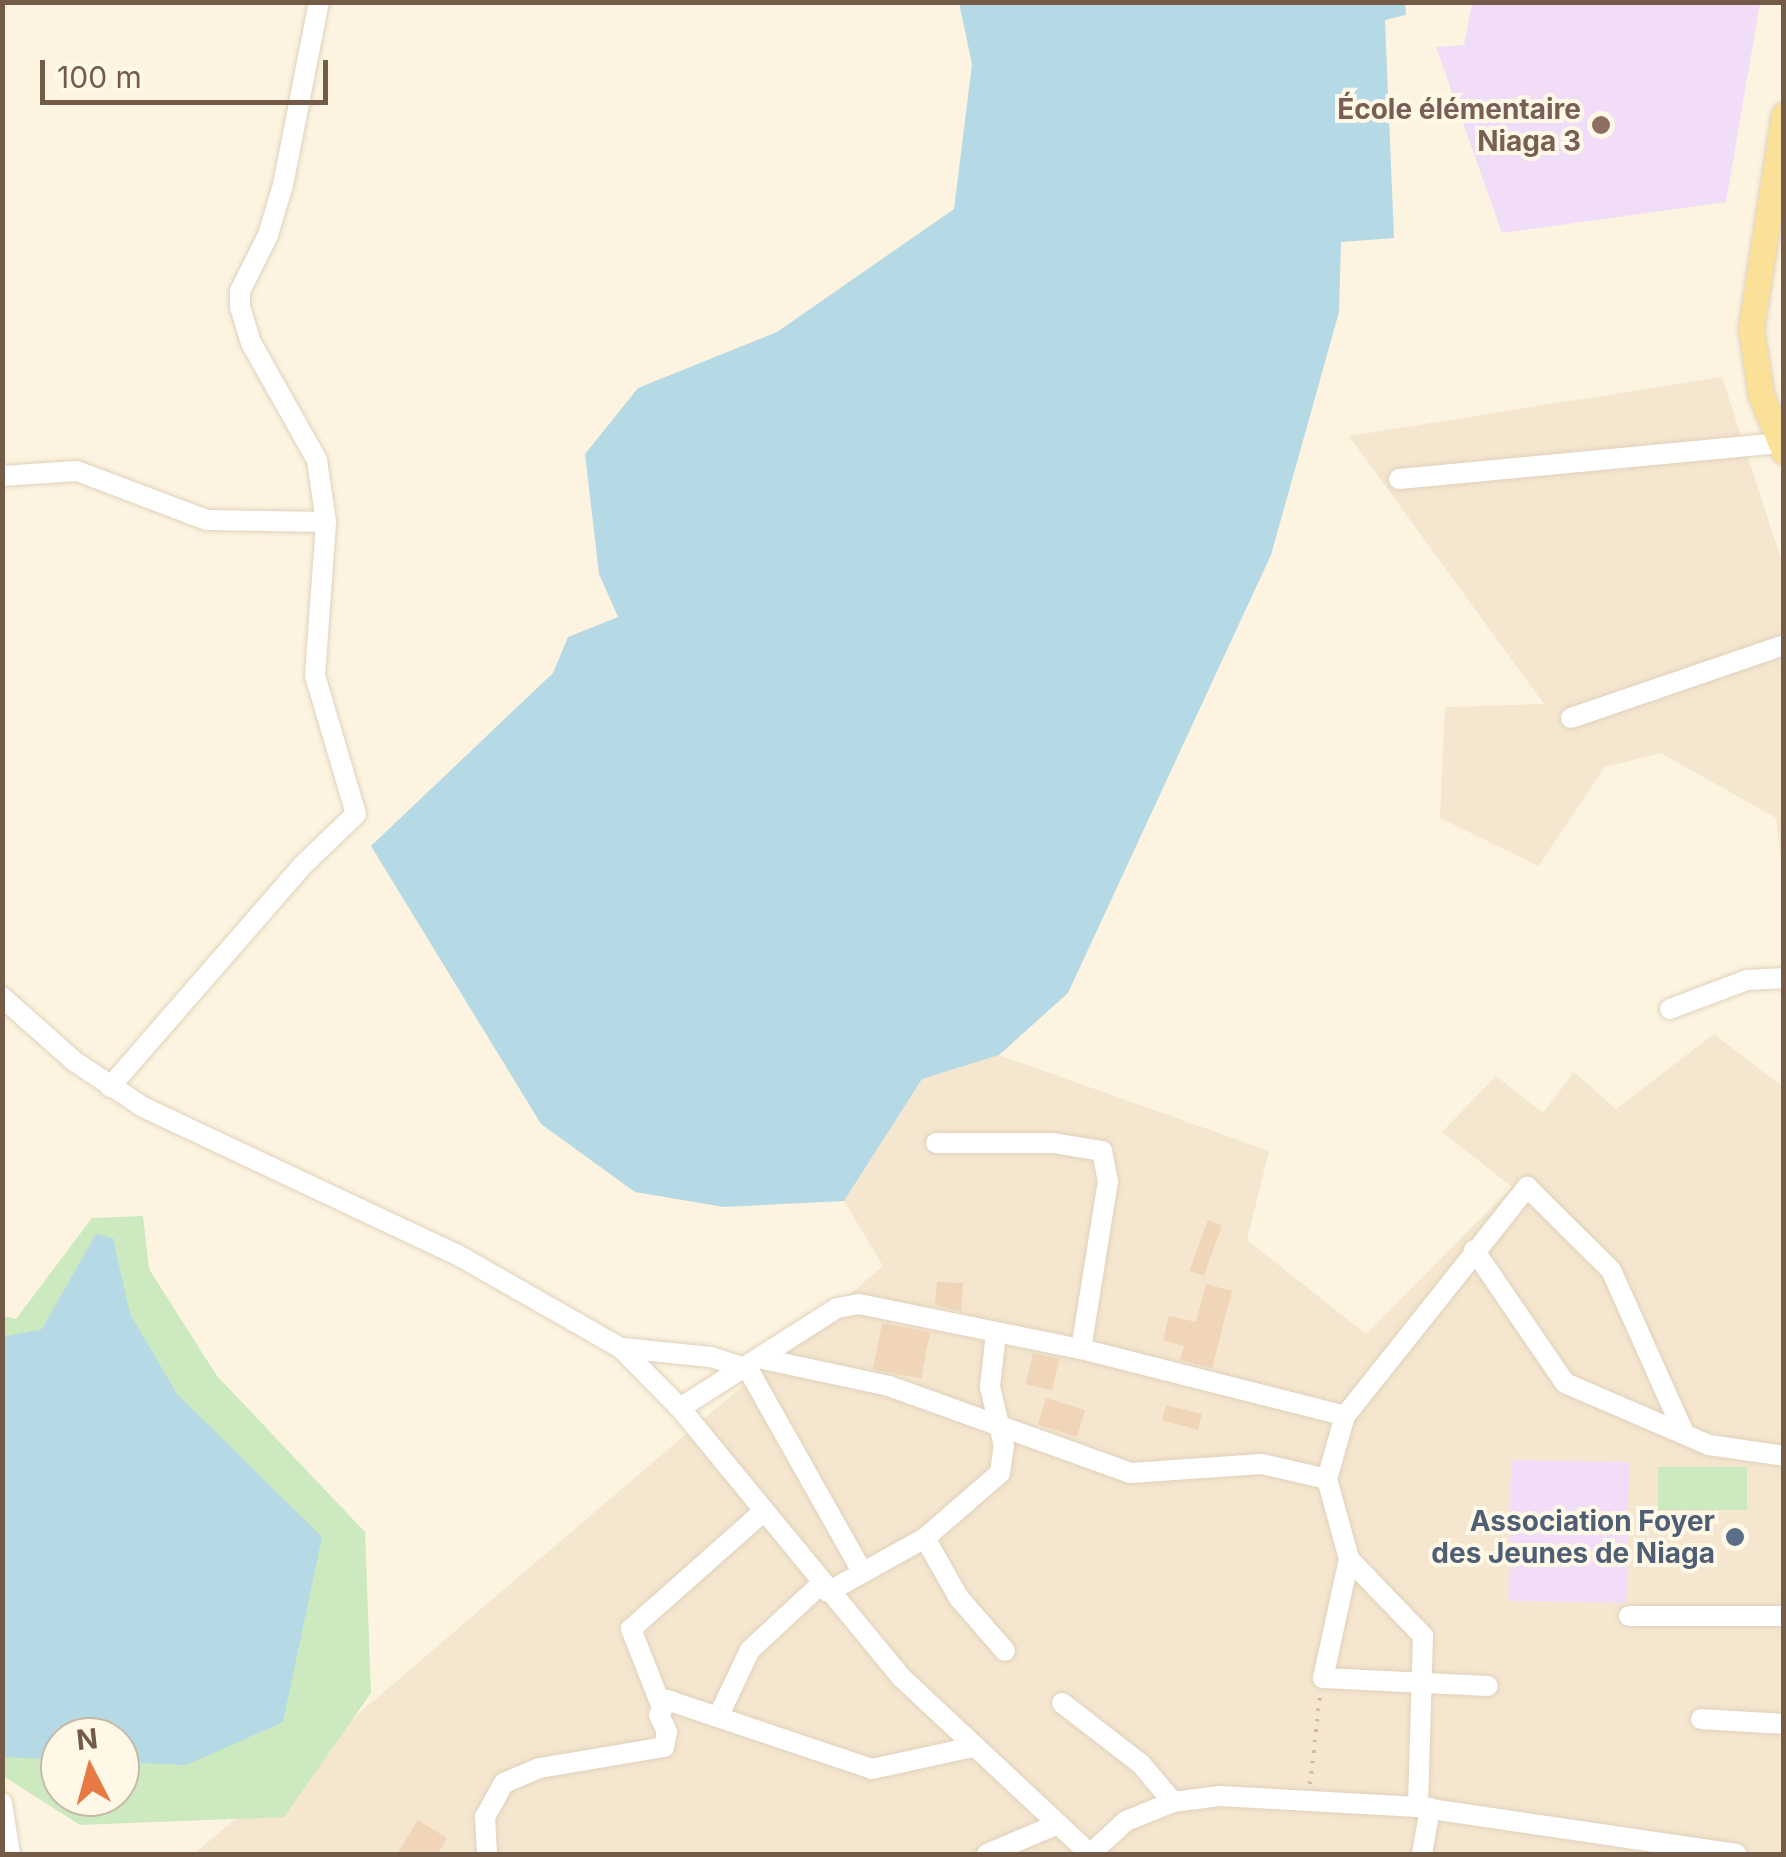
<!DOCTYPE html>
<meta charset="utf-8">
<style>
body{margin:0}
#map{position:relative;width:1786px;height:1857px;overflow:hidden;background:#fcf4e0;font-family:Inter,sans-serif}
div>[style]{position:absolute}
[style*='--x']{left:calc(var(--x)*1px);top:calc(var(--y)*1px);width:calc(var(--w)*1px);rotate:calc(var(--a)*1deg)}
.residential>*{inset:0;background:#f4e6cf}
.education>*{inset:0;background:#f1ddf8;transform-origin:0 0}
.green>*{inset:0;background:#cce9bf;transform-origin:0 0}
.water>*{inset:0;background:#b5d9e5}
.building>*{inset:0;background:#f1d5b8;transform-origin:0 0}
.path>*{height:4px;margin-top:-2px;transform-origin:0;background:repeating-linear-gradient(90deg,#d6b89c 0 2.5px,transparent 0 10.5px)}
.roads{filter:drop-shadow(0 0 2px #e0d1bc) drop-shadow(0 0 2px #e0d1bc)}
.minor>*{height:20px;margin:-10px;padding:0 10px;transform-origin:10px;border-radius:10px;background:#fff}
.major>*{height:25px;margin:-12.5px;padding:0 12.5px;transform-origin:12.5px;border-radius:12.5px;background:#fbe098}
.dots>*{width:28px;height:28px;translate:-50% -50%;box-sizing:border-box;border:5px solid #fff8e6;border-radius:50%}
span{translate:-50% -50%;white-space:nowrap;text-align:center;line-height:1.15;-webkit-text-stroke:8px #fff8e6;paint-order:stroke}
.education-label{font-size:28px;color:#785e54;font-weight:700}
.right{translate:-100% -50%;text-align:right}
.service-label{font-size:28px;color:#4e5e75;font-weight:700}
.frame{position:absolute;inset:0;border:5px solid #735b48;pointer-events:none}
.north{position:absolute;left:40px;top:1717px;width:100px;height:100px;box-sizing:border-box;background:#fff8e6;border:2px solid #c7b9a7;border-radius:50%;rotate:354deg;font-size:28px;font-weight:700;line-height:40px;text-align:center;color:#735b48}
.north::after{content:'';display:block;margin:auto;width:35px;height:45px;background:#e77945;clip-path:polygon(50% 0,100% 100%,50% 72%,0 100%)}
.scale{position:absolute;left:40px;top:60px;width:288px;height:45px;box-sizing:border-box;border:5px solid #735b48;border-top:0;padding-left:12px;font-size:30px;line-height:35px;white-space:nowrap;color:#735b48;-webkit-text-stroke:8px #fff8e6;paint-order:stroke}
</style>
<div id="map">
<div class="residential">
<i style="clip-path:polygon(1722px 377px,1783px 565px,1783px 874px,1776px 818px,1661px 753px,1605px 767px,1538px 866px,1440px 818px,1445px 707px,1544px 704px,1349px 436px)"></i>
<i style="clip-path:polygon(1714px 1034px,1783px 1087px,1783px 1854px,194px 1854px,883px 1266px,844px 1201px,922px 1079px,999px 1055px,1269px 1151px,1247px 1240px,1366px 1334px,1512px 1187px,1442px 1132px,1496px 1076px,1543px 1113px,1574px 1072px,1616px 1109px)"></i>
</div>
<div class="education">
<i style="clip-path:polygon(1472px 3px,1760px 3px,1726px 202px,1502px 233px,1436px 47px,1464px 45px)"></i>
<i style="left:1511px;top:1460px;width:118px;height:141px;rotate:1deg"></i>
</div>
<div class="green">
<i style="clip-path:polygon(evenodd,143px 1216px,149px 1269px,217px 1376px,365px 1532px,371px 1693px,284px 1817px,80px 1825px,3px 1776px,3px 1316px,16px 1319px,92px 1218px,143px 1216px,60px 1737px,120px 1737px,120px 1797px,60px 1797px,60px 1737px)"></i>
<i style="left:1658px;top:1467px;width:89px;height:43px"></i>
</div>
<div class="water">
<i style="clip-path:polygon(959px 3px,1405px 3px,1406px 15px,1385px 20px,1394px 238px,1341px 242px,1339px 312px,1271px 555px,1068px 993px,999px 1055px,922px 1079px,844px 1201px,724px 1207px,635px 1192px,541px 1124px,371px 846px,553px 673px,568px 637px,618px 617px,599px 574px,585px 454px,638px 388px,777px 332px,954px 209px,972px 64px)"></i>
<i style="clip-path:polygon(96px 1234px,113px 1238px,130px 1314px,177px 1394px,322px 1537px,283px 1722px,186px 1765px,120px 1762px,120px 1737px,60px 1737px,60px 1760px,5px 1757px,3px 1337px,42px 1329px)"></i>
</div>
<div class="building">
<i style="left:1208px;top:1220px;width:15px;height:54px;rotate:20deg"></i>
<i style="clip-path:polygon(937px 1282px,963px 1283px,961px 1311px,935px 1305px)"></i>
<i style="clip-path:polygon(1206px 1284px,1232px 1291px,1212px 1368px,1180px 1360px,1184px 1346px,1163px 1340px,1169px 1316px,1196px 1322px)"></i>
<i style="left:882px;top:1323px;width:49px;height:47px;rotate:11deg"></i>
<i style="left:1033px;top:1353px;width:27px;height:32px;rotate:13deg"></i>
<i style="left:1046px;top:1398px;width:41px;height:28px;rotate:17deg"></i>
<i style="left:1166px;top:1405px;width:37px;height:16px;rotate:14deg"></i>
<i style="clip-path:polygon(418px 1820px,447px 1838px,438px 1854px,397px 1854px)"></i>
</div>
<div class="path">
<i style="--x:1310;--y:1784;--w:90;--a:-83.6"></i>
</div>
<div class="roads">
<div class="minor">
<i style="--x:2;--y:476;--w:75;--a:-3.8"></i>
<i style="--x:77;--y:471;--w:139;--a:20.7"></i>
<i style="--x:207;--y:520;--w:119;--a:1"></i>
<i style="--x:326;--y:522;--w:63;--a:-98.3"></i>
<i style="--x:317;--y:460;--w:134;--a:-119.4"></i>
<i style="--x:251;--y:343;--w:37;--a:-107"></i>
<i style="--x:240;--y:308;--w:17;--a:-90"></i>
<i style="--x:240;--y:291;--w:63;--a:-63.4"></i>
<i style="--x:268;--y:235;--w:52;--a:-73.3"></i>
<i style="--x:283;--y:185;--w:187;--a:-78.9"></i>
<i style="--x:1399;--y:479;--w:383;--a:-5.4"></i>
<i style="--x:1571;--y:718;--w:225;--a:-18.9"></i>
<i style="--x:2;--y:997;--w:96;--a:41.6"></i>
<i style="--x:74;--y:1061;--w:83;--a:33.7"></i>
<i style="--x:143;--y:1107;--w:346;--a:25.2"></i>
<i style="--x:456;--y:1254;--w:190;--a:29.7"></i>
<i style="--x:621;--y:1348;--w:84;--a:45.5"></i>
<i style="--x:680;--y:1408;--w:348;--a:50.6"></i>
<i style="--x:901;--y:1677;--w:259;--a:43.1"></i>
<i style="--x:1090;--y:1854;--w:49;--a:-42.5"></i>
<i style="--x:1126;--y:1821;--w:51;--a:-22"></i>
<i style="--x:1173;--y:1802;--w:47;--a:-7.3"></i>
<i style="--x:1220;--y:1796;--w:198;--a:3.2"></i>
<i style="--x:1418;--y:1807;--w:322;--a:8.4"></i>
<i style="--x:1670;--y:1009;--w:82;--a:-20.6"></i>
<i style="--x:1747;--y:980;--w:37;--a:-3"></i>
<i style="--x:110;--y:1087;--w:291;--a:-49"></i>
<i style="--x:301;--y:867;--w:76;--a:-43.9"></i>
<i style="--x:356;--y:814;--w:144;--a:-106.5"></i>
<i style="--x:315;--y:676;--w:154;--a:-85.9"></i>
<i style="--x:936;--y:1143;--w:117;--a:0"></i>
<i style="--x:1053;--y:1143;--w:50;--a:9.3"></i>
<i style="--x:1102;--y:1151;--w:31;--a:79"></i>
<i style="--x:1108;--y:1181;--w:170;--a:99.1"></i>
<i style="--x:1474;--y:1250;--w:161;--a:55.6"></i>
<i style="--x:1565;--y:1383;--w:157;--a:23.3"></i>
<i style="--x:1709;--y:1445;--w:76;--a:8.3"></i>
<i style="--x:622;--y:1348;--w:89;--a:5.8"></i>
<i style="--x:711;--y:1357;--w:39;--a:18"></i>
<i style="--x:748;--y:1369;--w:234;--a:60.6"></i>
<i style="--x:763;--y:1359;--w:129;--a:12.1"></i>
<i style="--x:889;--y:1386;--w:256;--a:19.8"></i>
<i style="--x:1130;--y:1473;--w:132;--a:-3.9"></i>
<i style="--x:1262;--y:1464;--w:67;--a:13"></i>
<i style="--x:1327;--y:1479;--w:83;--a:74.6"></i>
<i style="--x:1349;--y:1559;--w:107;--a:46.1"></i>
<i style="--x:1423;--y:1636;--w:171;--a:91.7"></i>
<i style="--x:680;--y:1408;--w:186;--a:-32.5"></i>
<i style="--x:837;--y:1308;--w:22;--a:-10"></i>
<i style="--x:859;--y:1304;--w:227;--a:11.5"></i>
<i style="--x:1081;--y:1349;--w:272;--a:14.2"></i>
<i style="--x:1327;--y:1479;--w:66;--a:-74.1"></i>
<i style="--x:1345;--y:1416;--w:293;--a:-51.5"></i>
<i style="--x:1527;--y:1187;--w:118;--a:44.7"></i>
<i style="--x:1611;--y:1270;--w:176;--a:65.9"></i>
<i style="--x:925;--y:1538;--w:69;--a:60.5"></i>
<i style="--x:959;--y:1598;--w:70;--a:49"></i>
<i style="--x:1349;--y:1559;--w:122;--a:102.3"></i>
<i style="--x:1323;--y:1678;--w:165;--a:2.8"></i>
<i style="--x:828;--y:1592;--w:111;--a:-29.1"></i>
<i style="--x:925;--y:1538;--w:99;--a:-40.9"></i>
<i style="--x:1000;--y:1473;--w:27;--a:-82"></i>
<i style="--x:1004;--y:1446;--w:61;--a:-103.3"></i>
<i style="--x:990;--y:1387;--w:54;--a:-83.7"></i>
<i style="--x:1629;--y:1616;--w:155;--a:0"></i>
<i style="--x:1062;--y:1703;--w:100;--a:37.7"></i>
<i style="--x:1141;--y:1764;--w:50;--a:49.9"></i>
<i style="--x:661;--y:1705;--w:82;--a:-111.5"></i>
<i style="--x:631;--y:1629;--w:176;--a:-41.6"></i>
<i style="--x:718;--y:1717;--w:74;--a:-64.5"></i>
<i style="--x:750;--y:1650;--w:97;--a:-42.9"></i>
<i style="--x:1701;--y:1719;--w:83;--a:3.4"></i>
<i style="--x:2;--y:1803;--w:52;--a:81.1"></i>
<i style="--x:487;--y:1854;--w:37;--a:-93"></i>
<i style="--x:485;--y:1817;--w:39;--a:-61"></i>
<i style="--x:504;--y:1783;--w:39;--a:-23"></i>
<i style="--x:540;--y:1768;--w:126;--a:-9.6"></i>
<i style="--x:664;--y:1747;--w:15;--a:-79"></i>
<i style="--x:667;--y:1732;--w:19;--a:-115"></i>
<i style="--x:659;--y:1715;--w:17;--a:-62"></i>
<i style="--x:667;--y:1700;--w:216;--a:18.6"></i>
<i style="--x:872;--y:1769;--w:103;--a:-12.3"></i>
<i style="--x:987;--y:1854;--w:77;--a:-22.9"></i>
<i style="--x:1422;--y:1854;--w:47;--a:-80.1"></i>
</div>
<div class="major">
<i style="--x:1784;--y:115;--w:217;--a:98.8"></i>
<i style="--x:1751;--y:329;--w:67;--a:81.4"></i>
<i style="--x:1761;--y:395;--w:61;--a:67.7"></i>
</div>
</div>
<div class="dots">
<i style="left:1601px;top:125px;background:#8d6e63"></i>
<i style="left:1735px;top:1537px;background:#5c6f8a"></i>
</div>
<div class="education-label">
<span class="right" style="left:1581px;top:125px">École élémentaire<br>Niaga 3</span>
</div>
<div class="service-label">
<span class="right" style="left:1715px;top:1537px">Association Foyer<br>des Jeunes de Niaga</span>
</div>
<div class="frame"></div>
<div class="north">N</div>
<div class="scale">100 m</div>
</div>
